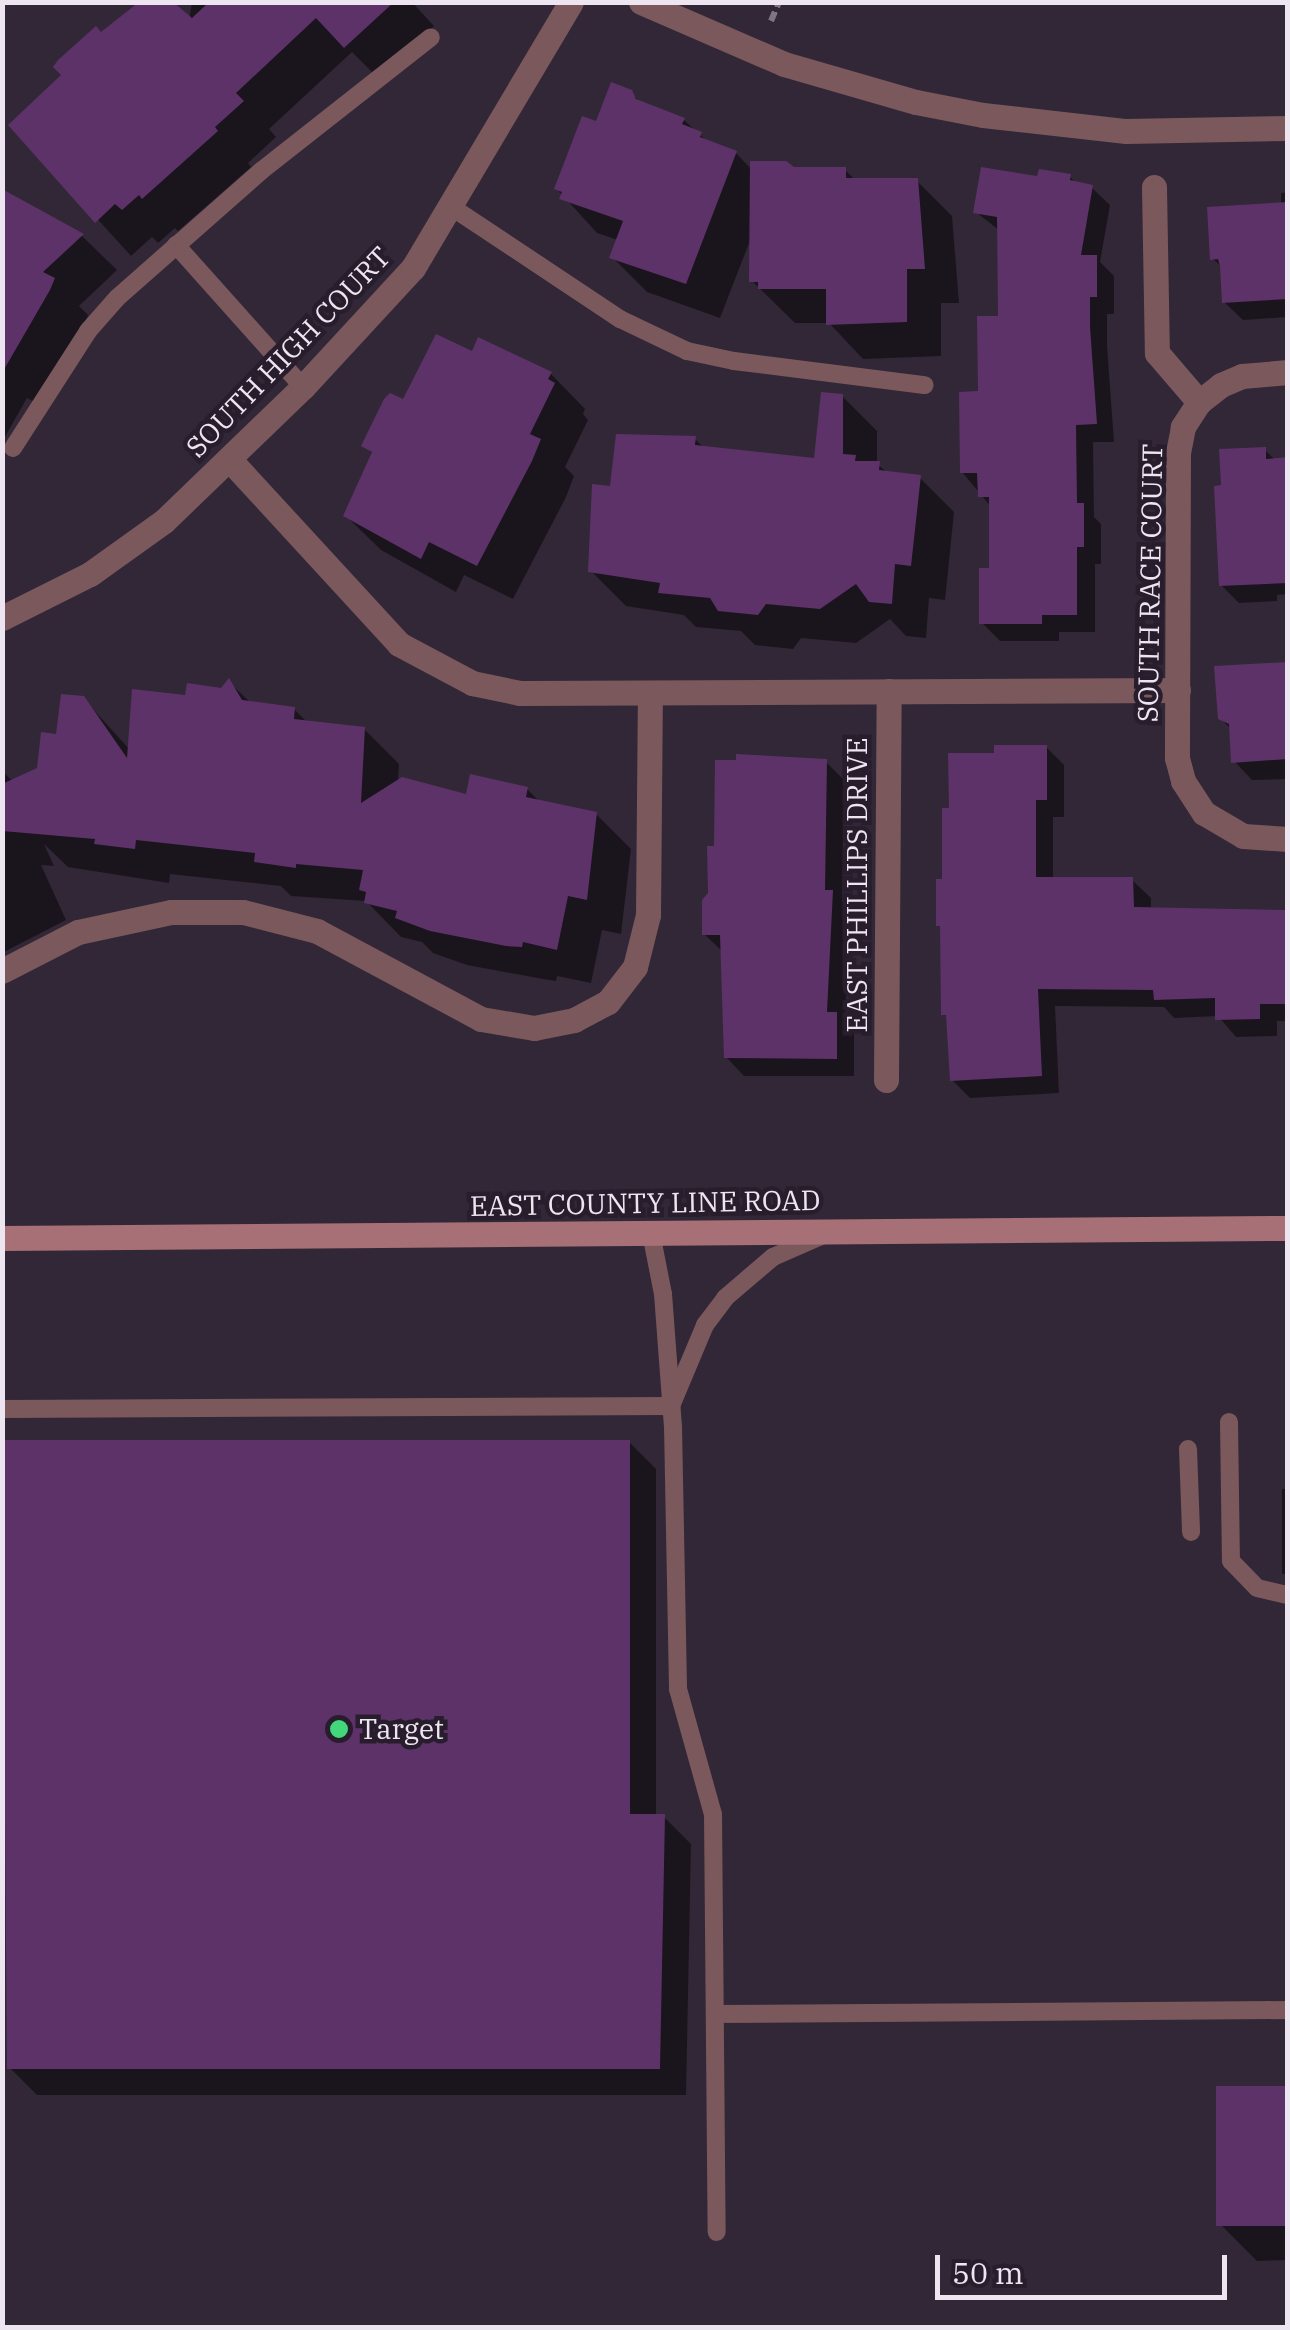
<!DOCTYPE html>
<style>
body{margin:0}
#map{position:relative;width:1290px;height:2330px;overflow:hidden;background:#322736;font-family:"IBM Plex Serif",serif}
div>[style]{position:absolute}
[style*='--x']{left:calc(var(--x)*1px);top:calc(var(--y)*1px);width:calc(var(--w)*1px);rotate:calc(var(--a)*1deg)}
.shadow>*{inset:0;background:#0007;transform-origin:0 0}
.building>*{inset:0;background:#5d3269;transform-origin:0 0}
.path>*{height:6px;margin-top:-3px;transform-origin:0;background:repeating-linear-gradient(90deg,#7e7582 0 10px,transparent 0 15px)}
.lane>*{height:18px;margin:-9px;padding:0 9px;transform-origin:9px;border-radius:9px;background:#7b585c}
.street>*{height:25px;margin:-12.5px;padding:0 12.5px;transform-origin:12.5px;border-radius:12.5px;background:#7b585c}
.secondary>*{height:25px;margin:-12.5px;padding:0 12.5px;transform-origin:12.5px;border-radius:12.5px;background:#a77076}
.dots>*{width:28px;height:28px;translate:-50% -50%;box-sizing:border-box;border:5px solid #281d2c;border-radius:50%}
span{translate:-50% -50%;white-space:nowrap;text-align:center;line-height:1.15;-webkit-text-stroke:9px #281d2c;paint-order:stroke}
.street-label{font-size:28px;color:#ede5ef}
.poi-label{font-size:28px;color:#ede5ef}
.left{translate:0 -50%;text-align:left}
.frame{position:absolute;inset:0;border:5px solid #ede5ef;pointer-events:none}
.scale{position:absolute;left:935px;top:2255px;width:292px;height:45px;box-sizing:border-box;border:5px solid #ede5ef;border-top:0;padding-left:12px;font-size:30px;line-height:35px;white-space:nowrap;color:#ede5ef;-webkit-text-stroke:8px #281d2c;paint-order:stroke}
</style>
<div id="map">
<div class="shadow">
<i style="clip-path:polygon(192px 2px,412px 2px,434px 26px,380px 80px,352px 52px,269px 129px,276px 137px,248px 163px,251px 167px,178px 231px,175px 228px,158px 243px,152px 237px,131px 256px,12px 125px,101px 35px,189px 21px)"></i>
<i style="clip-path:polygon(631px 93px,642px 104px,684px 120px,709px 143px,736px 153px,752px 170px,845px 170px,856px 181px,917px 181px,952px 216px,959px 303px,941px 303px,941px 356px,863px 359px,829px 323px,795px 323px,752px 281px,751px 238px,720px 318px,647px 292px,612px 257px,618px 240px,597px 233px,557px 189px,598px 124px)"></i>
<i style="clip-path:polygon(1070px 177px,1077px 184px,1091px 187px,1110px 205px,1100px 262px,1114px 276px,1114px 314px,1107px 314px,1107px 346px,1114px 442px,1093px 442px,1094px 517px,1101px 524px,1101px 564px,1095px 564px,1095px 632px,1059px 632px,1059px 641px,1000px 641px,982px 623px,992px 570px,992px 508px,962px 472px,1000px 318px,1000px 231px,976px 212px,1039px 178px)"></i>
<i style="clip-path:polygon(2px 192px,82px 236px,117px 270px,79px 306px,88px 315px,84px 326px,39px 404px,27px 398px,2px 442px)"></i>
<i style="clip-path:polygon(1288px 192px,1288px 317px,1243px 320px,1224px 302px,1223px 268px,1213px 259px,1281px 205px,1281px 193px)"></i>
<i style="clip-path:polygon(473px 354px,551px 374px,585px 409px,583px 414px,588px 420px,565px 467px,574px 476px,566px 497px,513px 599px,464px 575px,456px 592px,381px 550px,346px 516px,374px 455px,364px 445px,404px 402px)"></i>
<i style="clip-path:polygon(842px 396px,877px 431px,877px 464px,889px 474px,919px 477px,954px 512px,945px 600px,929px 598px,926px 638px,906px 636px,890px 619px,856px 643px,801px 638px,793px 649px,755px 645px,741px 631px,696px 627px,684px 615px,626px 606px,591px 571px,613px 489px,695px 439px,705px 449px,816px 461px)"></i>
<i style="clip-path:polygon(1265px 450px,1275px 460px,1288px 459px,1288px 594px,1277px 595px,1277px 601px,1239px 603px,1221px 585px,1223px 487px)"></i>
<i style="clip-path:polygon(1288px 672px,1288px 779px,1252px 780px,1234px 761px,1231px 729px,1220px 718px)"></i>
<i style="clip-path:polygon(229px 682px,251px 703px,294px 709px,308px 723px,364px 729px,399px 764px,398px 782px,468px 797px,527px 789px,541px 803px,596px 814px,631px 849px,621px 934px,602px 930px,591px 983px,557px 976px,556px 981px,543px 979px,467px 965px,433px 953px,422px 942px,401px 937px,366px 901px,291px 896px,281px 886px,170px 874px,169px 883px,68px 867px,44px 844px,54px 866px,41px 865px,66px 920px,2px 953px,2px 771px,18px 786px,34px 822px,58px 736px,83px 698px,130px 750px,188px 698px,222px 690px)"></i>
<i style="clip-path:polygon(1046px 747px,1064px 765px,1064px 817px,1053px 817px,1053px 880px,1132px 880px,1151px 898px,1151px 910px,1288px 912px,1288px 1021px,1277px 1021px,1277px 1036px,1236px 1037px,1218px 1016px,1174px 1018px,1164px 1007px,1055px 1006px,1059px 1093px,970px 1098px,952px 1080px,949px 1019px,944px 1014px,951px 756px,996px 756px)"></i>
<i style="clip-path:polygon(825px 761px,844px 780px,842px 902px,850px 910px,845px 1023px,854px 1032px,854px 1076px,744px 1076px,726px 1057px,723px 952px,704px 934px,716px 849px)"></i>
<i style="clip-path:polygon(2px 1442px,629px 1442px,656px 1469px,656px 1817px,664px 1817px,691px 1844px,686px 2095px,37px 2095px,10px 2068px)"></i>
<i style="left:1282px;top:1489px;width:6px;height:85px"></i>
<i style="clip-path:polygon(1288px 2089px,1288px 2260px,1257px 2261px,1222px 2226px)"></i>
</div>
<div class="building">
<i style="clip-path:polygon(139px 2px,173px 2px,192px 18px,209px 2px,394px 2px,344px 48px,316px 18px,236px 93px,244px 101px,215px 127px,218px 131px,142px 199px,139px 195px,122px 210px,115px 204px,95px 223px,8px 125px,61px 75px,53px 67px,58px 60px,96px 26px,101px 32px)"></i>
<i style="clip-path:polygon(611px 82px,632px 90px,636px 99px,685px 118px,682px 124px,702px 132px,700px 137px,737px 151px,686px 284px,609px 258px,623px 221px,559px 199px,562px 192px,554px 189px,582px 116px,596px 121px)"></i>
<i style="clip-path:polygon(750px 161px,786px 161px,794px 167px,846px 167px,846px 178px,918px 178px,925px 269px,907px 269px,907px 322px,826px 325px,826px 289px,758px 289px,758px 282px,749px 282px)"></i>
<i style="clip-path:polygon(981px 167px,1037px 176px,1039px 169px,1071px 174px,1070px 180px,1093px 185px,1081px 255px,1097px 255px,1097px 297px,1090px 297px,1090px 327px,1097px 424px,1076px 425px,1077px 503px,1084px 503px,1084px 547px,1077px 547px,1077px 615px,1042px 615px,1042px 624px,979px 624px,979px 568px,989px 568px,989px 497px,978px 497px,977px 473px,960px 473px,959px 392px,978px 391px,977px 316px,998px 316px,997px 217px,973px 213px)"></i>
<i style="clip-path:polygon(2px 189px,84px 234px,43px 272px,55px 278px,50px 290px,2px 373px)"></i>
<i style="clip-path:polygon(1288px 202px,1288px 299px,1222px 303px,1220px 266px,1218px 259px,1210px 260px,1207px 207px)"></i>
<i style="clip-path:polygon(436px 334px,472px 351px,478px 337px,552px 372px,548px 379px,555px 383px,530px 434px,541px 439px,532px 461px,477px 566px,429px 542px,421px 559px,343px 516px,372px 452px,361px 446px,384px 399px,390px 393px,403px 399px)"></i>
<i style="clip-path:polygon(821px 392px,843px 394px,843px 454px,856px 455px,855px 461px,880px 461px,879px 470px,921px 475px,911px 566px,895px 564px,892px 604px,869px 602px,856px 584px,820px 609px,766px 604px,758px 615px,718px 611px,710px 598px,658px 593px,660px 583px,588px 572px,592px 484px,610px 486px,616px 434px,696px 436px,695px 445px,814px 458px)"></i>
<i style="clip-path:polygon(1266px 447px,1266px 459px,1288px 457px,1288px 583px,1219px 586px,1214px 486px,1221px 485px,1219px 449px)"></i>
<i style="clip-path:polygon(1288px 662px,1288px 759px,1231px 763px,1229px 724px,1218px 719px,1214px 666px)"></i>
<i style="clip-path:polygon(229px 678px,242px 700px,295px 707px,294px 719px,365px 727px,361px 803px,402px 777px,466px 794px,470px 774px,528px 787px,526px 797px,597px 812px,587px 900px,568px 896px,557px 950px,523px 942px,522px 947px,506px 946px,430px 931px,395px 918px,397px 911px,364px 903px,366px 892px,359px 890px,363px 870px,296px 864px,296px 868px,254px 862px,255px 853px,136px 840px,135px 849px,94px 844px,95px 839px,2px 831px,2px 784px,37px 768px,41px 732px,56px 734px,61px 694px,84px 696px,127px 758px,132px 689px,185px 695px,187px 683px,221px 688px)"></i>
<i style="clip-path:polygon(994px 745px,1047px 745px,1047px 800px,1036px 800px,1036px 877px,1133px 877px,1134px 907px,1288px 910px,1288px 1004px,1260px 1004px,1260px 1019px,1215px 1020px,1215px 998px,1154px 1000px,1153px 990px,1038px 989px,1042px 1076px,950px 1081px,946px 1015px,941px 1015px,940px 926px,936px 926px,936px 879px,942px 879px,942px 808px,949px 808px,948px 753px,994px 753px)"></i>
<i style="clip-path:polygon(736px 754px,827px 759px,825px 890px,833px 890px,827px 1012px,837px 1012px,837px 1059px,724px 1058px,720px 935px,702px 935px,702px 900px,708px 893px,707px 846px,714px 846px,715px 760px,736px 760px)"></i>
<i style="clip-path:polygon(2px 1440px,630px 1440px,630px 1814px,665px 1814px,660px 2069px,7px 2069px)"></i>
<i style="left:1288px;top:2086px;width:140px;height:72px;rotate:90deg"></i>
</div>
<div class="path">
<i style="--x:771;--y:21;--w:21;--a:-67"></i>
<i style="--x:709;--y:2328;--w:103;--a:0"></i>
</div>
<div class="lane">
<i style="--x:450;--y:206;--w:204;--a:33.6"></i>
<i style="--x:620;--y:319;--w:74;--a:25.5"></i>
<i style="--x:687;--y:351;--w:48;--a:12"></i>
<i style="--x:734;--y:361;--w:192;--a:7.2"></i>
<i style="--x:176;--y:245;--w:191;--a:48.2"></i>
<i style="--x:13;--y:448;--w:139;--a:-57.3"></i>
<i style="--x:88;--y:331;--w:44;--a:-48.7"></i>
<i style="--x:117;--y:298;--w:192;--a:-41.4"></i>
<i style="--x:261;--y:171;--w:216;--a:-38.2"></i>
<i style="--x:651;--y:1233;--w:62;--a:78.9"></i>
<i style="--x:663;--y:1294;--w:132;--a:85.7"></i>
<i style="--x:673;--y:1426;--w:263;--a:88.9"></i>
<i style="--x:678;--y:1689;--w:130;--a:74.4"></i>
<i style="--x:713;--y:1814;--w:418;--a:89.5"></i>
<i style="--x:2;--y:1409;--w:669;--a:-0.26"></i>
<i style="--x:671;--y:1406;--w:88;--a:-67.2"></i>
<i style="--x:705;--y:1325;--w:34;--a:-53"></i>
<i style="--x:725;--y:1298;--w:63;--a:-40.5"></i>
<i style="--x:773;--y:1257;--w:55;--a:-23.7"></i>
<i style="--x:1229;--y:1422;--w:139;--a:89.2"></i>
<i style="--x:1231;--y:1561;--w:37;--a:46"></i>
<i style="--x:1257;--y:1588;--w:32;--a:13"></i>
<i style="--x:1188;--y:1449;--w:83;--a:87.9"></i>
<i style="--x:715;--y:2014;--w:573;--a:-0.4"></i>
</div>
<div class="street">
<i style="--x:641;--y:2;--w:156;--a:23.4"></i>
<i style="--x:784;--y:64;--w:137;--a:16.1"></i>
<i style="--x:916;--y:102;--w:68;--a:11"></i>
<i style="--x:983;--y:115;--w:144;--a:6.4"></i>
<i style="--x:1126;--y:131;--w:162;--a:-1.1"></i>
<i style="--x:1154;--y:187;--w:166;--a:89"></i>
<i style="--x:1157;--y:353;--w:65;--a:49.4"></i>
<i style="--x:1288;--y:372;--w:46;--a:175"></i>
<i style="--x:1242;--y:376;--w:23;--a:157"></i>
<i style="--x:1221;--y:385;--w:28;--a:142"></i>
<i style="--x:1199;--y:402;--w:30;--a:123"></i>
<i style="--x:1183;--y:427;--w:25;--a:101"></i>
<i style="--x:1178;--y:452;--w:306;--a:90.2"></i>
<i style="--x:1177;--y:758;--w:24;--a:75"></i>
<i style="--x:1183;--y:781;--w:38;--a:57"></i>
<i style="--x:1204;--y:813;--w:45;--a:30.5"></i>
<i style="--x:1243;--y:836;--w:45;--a:3.8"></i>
<i style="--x:229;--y:459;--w:251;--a:47.4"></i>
<i style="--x:399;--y:644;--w:83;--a:28.1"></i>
<i style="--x:472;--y:683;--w:49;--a:11.8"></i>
<i style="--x:520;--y:693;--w:658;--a:-0.26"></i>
<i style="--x:2;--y:618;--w:98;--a:-26.6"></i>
<i style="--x:90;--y:574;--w:91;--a:-35.6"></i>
<i style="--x:164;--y:521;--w:193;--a:-44"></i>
<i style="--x:303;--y:387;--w:162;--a:-47.3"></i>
<i style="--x:413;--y:268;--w:309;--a:-59.3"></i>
<i style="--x:2;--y:971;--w:85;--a:-27.2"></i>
<i style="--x:78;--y:932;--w:95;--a:-12.1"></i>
<i style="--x:171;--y:912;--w:72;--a:0"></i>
<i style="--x:243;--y:912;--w:76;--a:14.4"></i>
<i style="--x:317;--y:931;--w:186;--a:28.2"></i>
<i style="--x:481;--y:1019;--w:54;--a:9.6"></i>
<i style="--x:534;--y:1028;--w:41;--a:-11.3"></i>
<i style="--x:574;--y:1020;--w:38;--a:-28"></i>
<i style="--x:608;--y:1002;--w:44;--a:-52.4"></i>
<i style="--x:635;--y:967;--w:54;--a:-76"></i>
<i style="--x:648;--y:915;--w:222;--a:-89.5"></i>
<i style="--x:886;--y:1080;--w:389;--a:-89.6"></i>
</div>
<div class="secondary">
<i style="--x:2;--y:1238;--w:1286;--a:-0.45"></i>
</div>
<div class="dots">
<i style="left:339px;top:1729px;background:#43d77b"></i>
</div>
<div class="street-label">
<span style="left:288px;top:352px;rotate:-46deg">SOUTH HIGH COURT</span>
<span style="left:1150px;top:583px;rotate:-89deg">SOUTH RACE COURT</span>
<span style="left:857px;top:885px;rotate:-90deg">EAST PHILLIPS DRIVE</span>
<span style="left:645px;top:1203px;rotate:-1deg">EAST COUNTY LINE ROAD</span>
</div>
<div class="poi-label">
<span class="left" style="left:359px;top:1729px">Target</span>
</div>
<div class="frame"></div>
<div class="scale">50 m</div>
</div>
